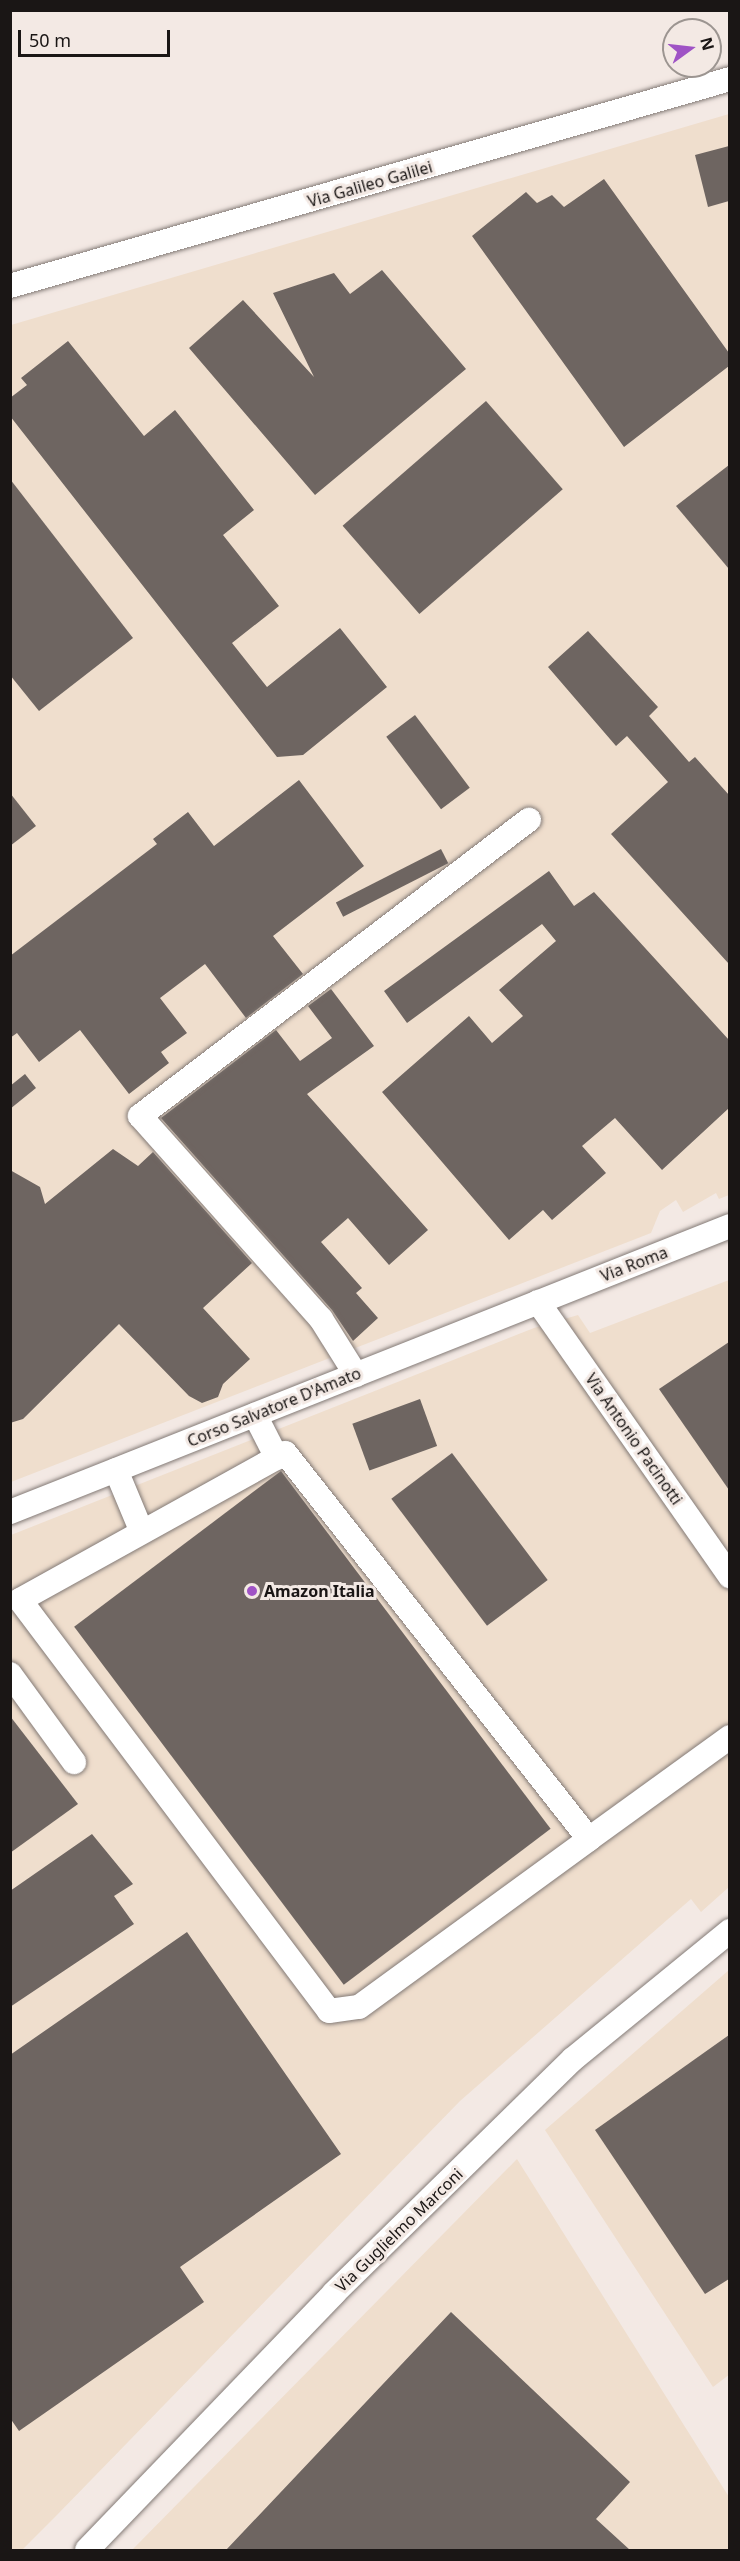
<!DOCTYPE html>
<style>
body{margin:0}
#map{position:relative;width:740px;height:2561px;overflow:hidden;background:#f3e9e4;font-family:"Noto Sans",sans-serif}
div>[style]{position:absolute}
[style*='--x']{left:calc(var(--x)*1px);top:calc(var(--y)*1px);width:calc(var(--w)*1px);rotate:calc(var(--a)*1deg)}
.industrial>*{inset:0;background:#efdecd}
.building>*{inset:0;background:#6e6561;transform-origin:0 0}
.roads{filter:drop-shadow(0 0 2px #837a76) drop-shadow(0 0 2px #837a76)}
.minor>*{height:24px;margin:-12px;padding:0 12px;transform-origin:12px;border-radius:12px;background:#fff}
.dots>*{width:16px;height:16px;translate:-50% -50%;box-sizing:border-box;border:3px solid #f3e9e4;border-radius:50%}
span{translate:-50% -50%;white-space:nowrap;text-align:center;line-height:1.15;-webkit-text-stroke:6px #f3e9e4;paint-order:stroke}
.street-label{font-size:16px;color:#1a1615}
.poi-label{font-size:16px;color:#1a1615;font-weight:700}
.left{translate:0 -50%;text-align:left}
.frame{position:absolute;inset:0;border:12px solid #1a1615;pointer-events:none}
.north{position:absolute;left:662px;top:18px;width:60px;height:60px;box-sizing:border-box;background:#f3e9e4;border:2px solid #9c9591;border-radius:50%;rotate:75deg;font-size:16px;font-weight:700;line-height:24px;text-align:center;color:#1a1615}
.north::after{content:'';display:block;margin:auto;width:21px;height:27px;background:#9f53c5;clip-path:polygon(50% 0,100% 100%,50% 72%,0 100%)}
.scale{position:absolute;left:18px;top:30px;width:152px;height:27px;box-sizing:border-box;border:3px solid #1a1615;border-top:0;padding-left:8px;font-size:18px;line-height:21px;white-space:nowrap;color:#1a1615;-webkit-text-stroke:4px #f3e9e4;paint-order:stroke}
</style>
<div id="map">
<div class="industrial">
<i style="clip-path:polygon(729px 114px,729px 1195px,719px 1199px,716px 1193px,683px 1212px,676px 1200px,660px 1211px,651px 1233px,11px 1482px,11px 325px)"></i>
<i style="clip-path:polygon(729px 1280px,729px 1887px,701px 1912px,691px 1899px,460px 2101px,55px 2517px,22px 2550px,11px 2550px,11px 1535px,534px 1328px,578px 1315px,590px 1333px)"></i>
<i style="clip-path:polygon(729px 1970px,730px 2374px,713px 2387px,545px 2130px)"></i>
<i style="clip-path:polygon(517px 2159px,729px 2497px,729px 2550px,132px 2550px)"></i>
</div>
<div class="building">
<i style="clip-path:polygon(729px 146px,729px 201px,708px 207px,695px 155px)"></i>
<i style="clip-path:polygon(604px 179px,729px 353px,729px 366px,624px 447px,472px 236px,526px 192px,537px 203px,552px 195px,564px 207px)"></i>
<i style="clip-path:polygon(382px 270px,466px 369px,315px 495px,189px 348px,243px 300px,314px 377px,273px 293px,334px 273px,350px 294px)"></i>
<i style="clip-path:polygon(68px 341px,144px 436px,175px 410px,254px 510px,223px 535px,279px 606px,232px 643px,267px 687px,340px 628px,387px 687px,303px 755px,277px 757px,10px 416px,10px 398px,27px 385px,21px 378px)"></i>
<i style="left:486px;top:401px;width:117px;height:190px;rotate:49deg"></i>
<i style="clip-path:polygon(729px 465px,729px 569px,676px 506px)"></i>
<i style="clip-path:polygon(10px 479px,133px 638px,39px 711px,10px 675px)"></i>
<i style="clip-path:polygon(588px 631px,658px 707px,649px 716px,689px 762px,695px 757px,729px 795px,729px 964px,611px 834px,668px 782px,627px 736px,616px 746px,548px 667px)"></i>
<i style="left:415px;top:715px;width:91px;height:36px;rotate:53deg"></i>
<i style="clip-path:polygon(299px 780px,364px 866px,273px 936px,303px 974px,246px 1018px,205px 964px,160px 998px,187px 1033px,161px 1052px,169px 1063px,129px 1094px,80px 1030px,39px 1062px,17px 1033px,10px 1038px,10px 956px,157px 844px,153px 839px,188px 812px,214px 846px)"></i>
<i style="clip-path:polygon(10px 793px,36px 826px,10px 846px)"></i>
<i style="left:441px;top:849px;width:16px;height:118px;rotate:63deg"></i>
<i style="clip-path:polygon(549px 871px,574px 906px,594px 892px,729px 1040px,729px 1108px,662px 1170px,615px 1118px,582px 1146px,606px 1173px,552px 1220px,543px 1210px,509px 1240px,382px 1092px,469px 1016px,492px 1043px,523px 1016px,499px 990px,556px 941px,542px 924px,407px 1023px,384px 991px)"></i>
<i style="clip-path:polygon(331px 989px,374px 1046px,307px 1094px,428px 1230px,389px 1265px,348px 1218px,321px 1242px,362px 1288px,356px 1293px,378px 1318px,353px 1341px,332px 1310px,161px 1118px,276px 1030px,300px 1061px,332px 1038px,308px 1006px)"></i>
<i style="clip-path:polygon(25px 1074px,36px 1088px,10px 1109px,10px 1086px)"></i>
<i style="clip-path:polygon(113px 1149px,138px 1166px,153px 1152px,252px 1263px,203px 1308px,250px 1359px,223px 1384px,218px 1397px,202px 1403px,189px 1396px,119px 1324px,23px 1419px,10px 1423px,10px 1170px,40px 1187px,45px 1204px)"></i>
<i style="clip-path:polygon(729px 1342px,729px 1490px,659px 1389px)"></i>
<i style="left:420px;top:1399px;width:50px;height:72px;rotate:70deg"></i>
<i style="left:452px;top:1453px;width:159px;height:76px;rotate:53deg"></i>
<i style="left:281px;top:1471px;width:448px;height:259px;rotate:53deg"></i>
<i style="clip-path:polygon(10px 1716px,78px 1804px,10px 1853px)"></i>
<i style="clip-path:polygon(92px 1834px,133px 1884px,114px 1896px,134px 1924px,10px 2007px,10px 1891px)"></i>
<i style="clip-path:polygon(187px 1932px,341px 2154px,180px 2267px,204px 2302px,19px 2431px,10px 2418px,10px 2055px)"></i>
<i style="clip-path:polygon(729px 2035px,729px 2279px,705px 2294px,595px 2130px)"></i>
<i style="clip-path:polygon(451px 2312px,630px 2482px,596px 2519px,630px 2550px,226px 2550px)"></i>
</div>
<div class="roads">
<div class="minor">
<i style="--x:10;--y:286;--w:749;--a:-16.04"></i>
<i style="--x:538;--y:1302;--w:335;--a:55"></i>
<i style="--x:356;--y:1375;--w:66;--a:-122"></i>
<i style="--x:321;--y:1319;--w:272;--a:-131.7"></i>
<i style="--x:140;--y:1116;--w:489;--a:-37.3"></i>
<i style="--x:255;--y:1415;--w:48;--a:62.9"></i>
<i style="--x:116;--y:1470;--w:65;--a:67.4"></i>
<i style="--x:10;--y:1512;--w:775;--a:-21.66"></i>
<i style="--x:10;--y:1674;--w:109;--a:54"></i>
<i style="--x:589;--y:1839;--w:491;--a:-128.2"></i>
<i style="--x:285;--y:1453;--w:303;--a:151"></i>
<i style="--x:20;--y:1600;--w:514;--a:53.06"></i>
<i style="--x:329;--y:2011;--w:30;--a:-8"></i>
<i style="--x:359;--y:2007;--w:285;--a:-36.1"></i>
<i style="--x:589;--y:1839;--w:174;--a:-35.9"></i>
<i style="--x:87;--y:2550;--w:356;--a:-46.1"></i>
<i style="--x:334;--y:2293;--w:334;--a:-44.4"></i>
<i style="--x:573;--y:2059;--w:203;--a:-39.2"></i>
</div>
</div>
<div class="dots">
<i style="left:252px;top:1591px;background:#9f53c5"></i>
</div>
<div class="street-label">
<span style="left:370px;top:184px;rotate:-16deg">Via Galileo Galilei</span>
<span style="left:634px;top:1264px;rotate:-21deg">Via Roma</span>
<span style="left:274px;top:1407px;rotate:-22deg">Corso Salvatore D'Amato</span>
<span style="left:634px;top:1439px;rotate:55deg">Via Antonio Pacinotti</span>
<span style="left:399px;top:2230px;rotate:-44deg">Via Guglielmo Marconi</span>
</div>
<div class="poi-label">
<span class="left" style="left:264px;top:1591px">Amazon Italia</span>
</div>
<div class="frame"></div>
<div class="north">N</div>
<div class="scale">50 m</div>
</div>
